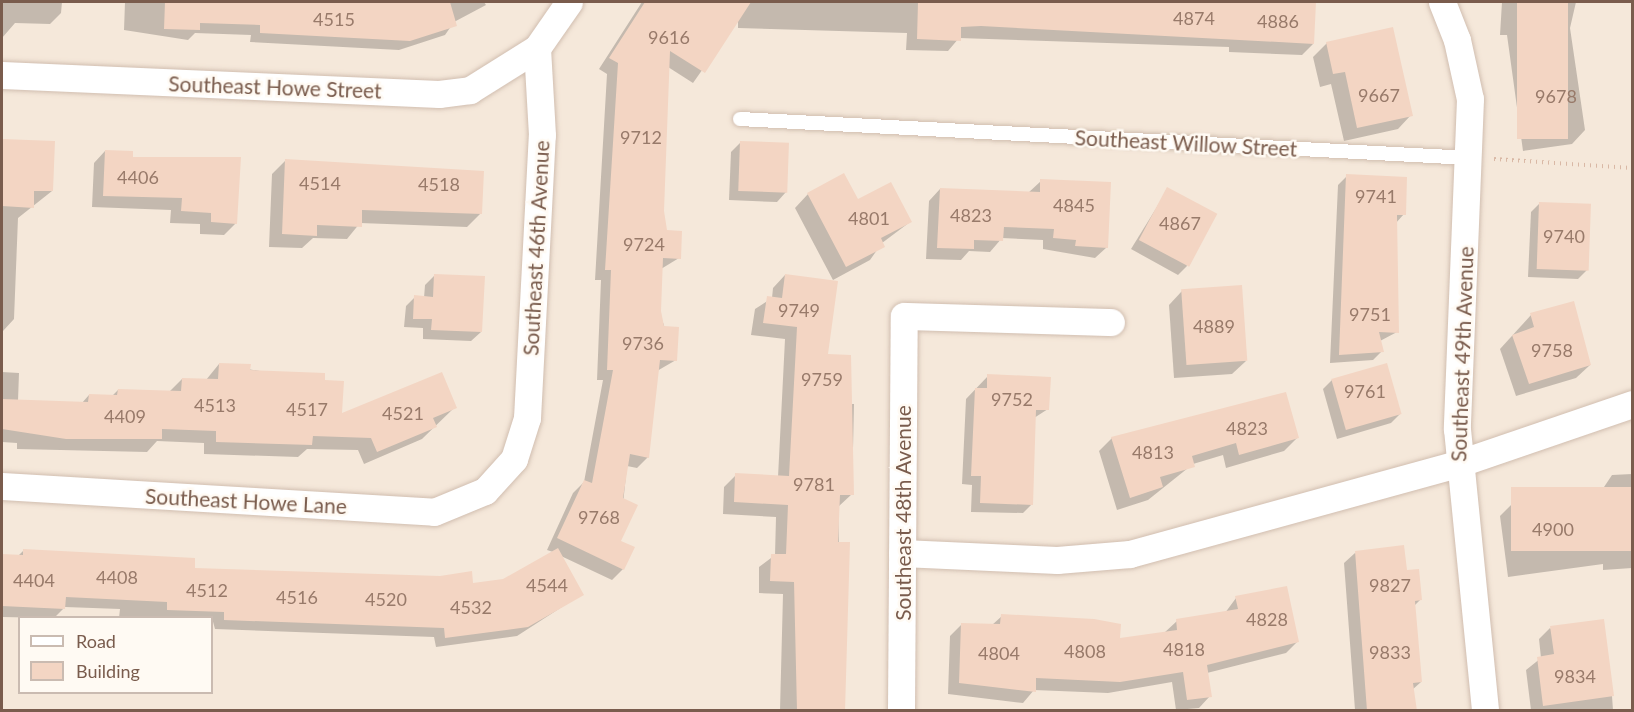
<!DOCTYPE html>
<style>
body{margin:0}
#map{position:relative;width:1634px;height:712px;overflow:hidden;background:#fdf6ec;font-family:Lato,sans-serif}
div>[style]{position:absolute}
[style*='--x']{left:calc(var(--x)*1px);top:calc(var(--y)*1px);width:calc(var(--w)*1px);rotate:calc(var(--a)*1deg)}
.residential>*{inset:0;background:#f5e8da}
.shadow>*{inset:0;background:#0003}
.building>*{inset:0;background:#f3d5c3;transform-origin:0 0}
.path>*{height:4px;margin-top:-2px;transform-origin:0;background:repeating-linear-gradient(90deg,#d9b8a5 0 1.5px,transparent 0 6px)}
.roads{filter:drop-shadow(0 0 2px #d1beb0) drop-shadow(0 0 2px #d1beb0)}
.service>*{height:14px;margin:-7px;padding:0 7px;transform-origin:7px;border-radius:7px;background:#fff}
.minor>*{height:27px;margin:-13.5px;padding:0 13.5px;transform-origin:13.5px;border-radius:13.5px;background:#fff}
span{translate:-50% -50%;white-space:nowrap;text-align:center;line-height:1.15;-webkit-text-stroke:5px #fffaf3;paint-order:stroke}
.number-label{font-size:18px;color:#987a6a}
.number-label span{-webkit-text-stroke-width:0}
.street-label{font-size:21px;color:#7a5c4d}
.frame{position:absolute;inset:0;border:3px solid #7a5c4d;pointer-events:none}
.legend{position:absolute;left:18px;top:616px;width:195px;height:78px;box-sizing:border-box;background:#fffaf3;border:2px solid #cabbb1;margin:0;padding:8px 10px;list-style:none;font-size:18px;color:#7a5c4d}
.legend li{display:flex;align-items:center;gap:12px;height:30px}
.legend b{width:30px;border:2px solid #cabbb1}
</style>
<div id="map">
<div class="residential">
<i style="clip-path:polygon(evenodd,2px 2px,1632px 2px,1632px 710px,2px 710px,2px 2px,20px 618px,212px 618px,212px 692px,20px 692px,20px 618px)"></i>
</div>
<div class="shadow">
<i style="clip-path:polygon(2px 2px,62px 2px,61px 13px,50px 24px,15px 23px,2px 38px)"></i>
<i style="clip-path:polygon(125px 2px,484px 2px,486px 5px,454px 22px,445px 35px,399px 50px,250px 42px,251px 35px,195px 33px,188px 40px,124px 30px)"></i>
<i style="clip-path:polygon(642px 2px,1314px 2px,1313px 44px,1302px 55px,1229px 52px,1229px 47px,959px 38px,948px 51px,906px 50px,907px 33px,738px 28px,738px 19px,693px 83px,668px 67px,662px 211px,665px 232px,679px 258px,661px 269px,659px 311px,676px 360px,657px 371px,648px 457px,637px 468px,627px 466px,619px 542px,623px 569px,612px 580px,561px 556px,582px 594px,517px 636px,436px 647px,434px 637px,215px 629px,212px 618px,119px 618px,120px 609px,65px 607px,54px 618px,2px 617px,2px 556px,18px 556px,24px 550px,194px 570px,472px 585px,504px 580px,553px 552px,547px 550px,573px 493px,584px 482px,603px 380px,597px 380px,601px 280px,595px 280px,607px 74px,599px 69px)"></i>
<i style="clip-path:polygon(1502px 2px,1576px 2px,1570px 28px,1585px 130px,1572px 144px,1523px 151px,1507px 35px,1500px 35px)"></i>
<i style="clip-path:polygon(1327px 43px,1411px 115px,1398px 129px,1344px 141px,1331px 84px,1320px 87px,1313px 57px)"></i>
<i style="clip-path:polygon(2px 140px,54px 142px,52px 191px,18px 218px,14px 319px,3px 331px)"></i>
<i style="clip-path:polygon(741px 142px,786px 192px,777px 202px,729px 200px,731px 152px)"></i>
<i style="clip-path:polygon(105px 151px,132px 159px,236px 223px,224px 235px,200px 234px,200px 224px,170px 223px,171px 210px,92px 207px,94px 163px)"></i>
<i style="clip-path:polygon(285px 161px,481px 213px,467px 227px,360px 223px,347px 239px,313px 238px,302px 248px,269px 247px,272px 174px)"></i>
<i style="clip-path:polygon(1347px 176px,1404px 214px,1395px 224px,1397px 332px,1380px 341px,1382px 351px,1373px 360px,1330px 363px,1338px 185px)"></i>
<i style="clip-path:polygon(1041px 181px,1107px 247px,1095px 258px,1043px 249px,1043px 240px,1002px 238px,990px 252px,969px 251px,961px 260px,926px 259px,929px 201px,940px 189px,1028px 193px)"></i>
<i style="clip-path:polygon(1168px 189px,1187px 266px,1178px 275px,1131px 249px)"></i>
<i style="clip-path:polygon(808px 194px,857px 201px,910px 222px,882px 243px,870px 260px,833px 280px,795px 208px)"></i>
<i style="clip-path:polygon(1540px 203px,1587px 270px,1578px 279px,1528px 277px,1531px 212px)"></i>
<i style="clip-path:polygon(785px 275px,847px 404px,854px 404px,852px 494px,838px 507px,843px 710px,780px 710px,783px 594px,759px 593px,759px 567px,775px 555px,776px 517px,723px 514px,724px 487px,736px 475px,778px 477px,785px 339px,751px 335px,755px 309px,772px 298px,773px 288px)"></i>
<i style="clip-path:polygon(434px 276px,481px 332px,471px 341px,423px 339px,423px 328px,404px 327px,406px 306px,415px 297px,424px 298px,425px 285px)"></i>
<i style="clip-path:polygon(1182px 291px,1246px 361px,1232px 374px,1174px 378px,1169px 305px)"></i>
<i style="clip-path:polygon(1531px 315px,1590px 365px,1576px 378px,1516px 396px,1500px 349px)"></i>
<i style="clip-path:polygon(219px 364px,323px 382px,341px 416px,455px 407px,422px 439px,364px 464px,358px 450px,307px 449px,298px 457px,204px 454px,204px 443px,157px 441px,147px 452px,17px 449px,17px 443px,2px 442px,2px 372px,19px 373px,18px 401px,81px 404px,89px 395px,112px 396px,118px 390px,169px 392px,182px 379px,206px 380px)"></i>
<i style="clip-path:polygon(988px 376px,1048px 409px,1034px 418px,1032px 504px,1023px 513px,971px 512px,972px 485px,962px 484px,966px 399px)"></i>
<i style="clip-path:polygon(1332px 380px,1400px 414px,1391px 423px,1337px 439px,1323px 389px)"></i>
<i style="clip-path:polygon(1112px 438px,1297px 438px,1284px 451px,1226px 468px,1223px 455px,1193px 464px,1148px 500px,1117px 510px,1099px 451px)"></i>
<i style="clip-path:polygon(1632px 474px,1632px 568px,1603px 570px,1603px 564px,1508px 577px,1500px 516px,1512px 504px,1600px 493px,1612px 475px)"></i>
<i style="clip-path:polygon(1355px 553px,1406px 572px,1421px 599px,1414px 606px,1421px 682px,1412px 690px,1415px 710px,1355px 710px,1344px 563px)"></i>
<i style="clip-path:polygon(1236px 598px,1297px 642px,1286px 653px,1207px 673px,1210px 696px,1199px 708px,1176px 710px,1172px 682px,1108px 693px,1034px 690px,1023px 703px,948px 694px,950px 636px,962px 624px,992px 625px,1002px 616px,1118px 640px,1164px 633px,1177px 621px,1225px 613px)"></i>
<i style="clip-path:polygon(1550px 628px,1612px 696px,1613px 710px,1531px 710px,1526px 670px,1541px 658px,1539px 639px)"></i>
</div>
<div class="building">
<i style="clip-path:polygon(165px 2px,450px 2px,457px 26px,410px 41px,260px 33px,260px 25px,200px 23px,200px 30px,164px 29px)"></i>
<i style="clip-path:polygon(645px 2px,751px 2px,705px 73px,670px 51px,664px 211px,667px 230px,682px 231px,681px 259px,663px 258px,661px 311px,664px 326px,679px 327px,677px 361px,660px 360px,649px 458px,630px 454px,623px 498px,638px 505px,621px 541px,635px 547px,624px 570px,557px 538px,584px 480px,592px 483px,613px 370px,607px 370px,611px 270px,605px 270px,618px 63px,609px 58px)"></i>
<i style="clip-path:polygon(918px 2px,1316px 2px,1314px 44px,981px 26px,961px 27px,961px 41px,917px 39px)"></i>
<i style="left:1517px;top:2px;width:51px;height:137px"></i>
<i style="clip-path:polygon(1393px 27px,1413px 116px,1357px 128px,1345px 72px,1333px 74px,1326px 42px)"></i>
<i style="clip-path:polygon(2px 139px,55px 141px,53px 191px,34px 191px,34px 208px,2px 206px)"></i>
<i style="left:740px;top:141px;width:49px;height:50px;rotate:2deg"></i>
<i style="clip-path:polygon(105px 150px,133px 151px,133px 157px,241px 157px,237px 224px,211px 222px,211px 213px,181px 211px,182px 198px,103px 196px)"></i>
<i style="clip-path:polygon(285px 159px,484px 171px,482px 214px,362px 210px,362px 227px,317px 225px,317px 236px,282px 234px)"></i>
<i style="clip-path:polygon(844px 173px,858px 199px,891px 182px,912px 222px,881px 238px,885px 247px,846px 267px,807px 193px)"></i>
<i style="clip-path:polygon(1346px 174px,1407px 177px,1406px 215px,1397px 215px,1399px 333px,1379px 332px,1384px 352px,1339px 355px)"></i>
<i style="clip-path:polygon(1040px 179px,1111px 182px,1108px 248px,1075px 246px,1076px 240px,1053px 238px,1054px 229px,1004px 227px,1003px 241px,974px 240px,974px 249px,937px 248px,940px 188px,1040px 192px)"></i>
<i style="left:1167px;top:187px;width:57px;height:60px;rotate:28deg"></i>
<i style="left:1539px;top:202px;width:52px;height:67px;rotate:2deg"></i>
<i style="clip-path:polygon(434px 274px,485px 276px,482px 332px,431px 330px,432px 319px,413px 319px,414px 295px,433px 297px)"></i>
<i style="clip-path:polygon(785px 274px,838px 281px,828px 354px,851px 355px,854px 495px,840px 495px,838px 542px,850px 542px,845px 711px,797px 711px,794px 582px,770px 581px,771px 554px,786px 554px,788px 505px,734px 502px,735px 473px,789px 476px,797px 327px,763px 323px,767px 296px,782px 298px)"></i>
<i style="left:1242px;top:285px;width:76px;height:61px;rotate:86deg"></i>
<i style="clip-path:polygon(1574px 301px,1591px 365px,1529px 384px,1512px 335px,1534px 327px,1530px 313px)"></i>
<i style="clip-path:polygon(219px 363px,251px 364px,250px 370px,325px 373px,325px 380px,344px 381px,342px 413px,442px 372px,457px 408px,433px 418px,437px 427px,377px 452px,371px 438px,313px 436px,312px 445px,216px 442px,216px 431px,162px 429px,162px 439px,66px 439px,2px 429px,2px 399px,88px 402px,89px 394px,117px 395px,118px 389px,181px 391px,182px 378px,218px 379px)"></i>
<i style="left:1387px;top:363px;width:53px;height:58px;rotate:74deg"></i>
<i style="clip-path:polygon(987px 374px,1051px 377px,1049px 410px,1036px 410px,1033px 505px,980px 503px,981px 476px,971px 476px,975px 388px,987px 388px)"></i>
<i style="clip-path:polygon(1286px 392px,1299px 438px,1239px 455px,1236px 443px,1192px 456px,1195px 467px,1160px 477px,1163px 487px,1130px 498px,1111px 437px)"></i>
<i style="left:1632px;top:487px;width:64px;height:121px;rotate:90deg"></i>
<i style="clip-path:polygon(1404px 545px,1407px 570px,1419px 569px,1422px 600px,1415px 601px,1422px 682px,1413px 683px,1417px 711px,1367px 711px,1355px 551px)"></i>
<i style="clip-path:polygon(558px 548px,584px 595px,528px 627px,445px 638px,444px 628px,224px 620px,224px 612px,167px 610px,167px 602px,66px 597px,65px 609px,2px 606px,2px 554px,23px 555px,23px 549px,195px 558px,195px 568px,440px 576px,472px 571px,473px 583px,503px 579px)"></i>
<i style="clip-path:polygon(1287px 586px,1299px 642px,1207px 665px,1212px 697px,1187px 700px,1183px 672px,1120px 682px,1036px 678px,1036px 692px,959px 683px,961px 623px,1000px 624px,1001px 614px,1094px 619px,1121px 624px,1120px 638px,1177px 630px,1176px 619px,1238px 609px,1235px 596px)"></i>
<i style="clip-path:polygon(1604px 619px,1614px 696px,1543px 706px,1537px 657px,1554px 654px,1550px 626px)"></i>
</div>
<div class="path">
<i style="--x:1494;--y:159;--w:138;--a:3.7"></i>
</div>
<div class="roads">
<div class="service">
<i style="--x:740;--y:119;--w:730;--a:3.06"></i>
</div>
<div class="minor">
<i style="--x:1442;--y:2;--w:41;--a:68.5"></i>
<i style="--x:1457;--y:40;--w:60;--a:77.6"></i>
<i style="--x:1470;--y:99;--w:330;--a:92.3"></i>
<i style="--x:1457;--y:429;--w:282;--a:84.3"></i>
<i style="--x:2;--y:75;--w:437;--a:2.5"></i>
<i style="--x:439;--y:94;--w:31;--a:-7"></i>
<i style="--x:470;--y:90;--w:79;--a:-32.1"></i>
<i style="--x:2;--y:486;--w:433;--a:3.4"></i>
<i style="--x:434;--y:512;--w:55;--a:-22.4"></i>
<i style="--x:485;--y:491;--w:43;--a:-47.8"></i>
<i style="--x:514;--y:459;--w:43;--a:-72.4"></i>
<i style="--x:527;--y:418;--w:283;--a:-87"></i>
<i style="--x:542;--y:135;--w:87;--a:-93.3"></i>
<i style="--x:537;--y:48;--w:56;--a:-55.2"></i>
<i style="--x:902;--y:553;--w:155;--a:2.6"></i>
<i style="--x:1057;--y:560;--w:73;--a:-4.7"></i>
<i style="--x:1130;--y:554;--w:339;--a:-15.4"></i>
<i style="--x:1457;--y:464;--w:185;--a:-18.9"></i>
<i style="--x:901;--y:710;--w:394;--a:-89.6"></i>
<i style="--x:904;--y:316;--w:207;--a:1.7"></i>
</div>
</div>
<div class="number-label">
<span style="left:1194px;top:18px">4874</span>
<span style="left:334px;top:19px">4515</span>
<span style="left:1278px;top:21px">4886</span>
<span style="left:669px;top:37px">9616</span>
<span style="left:1379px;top:95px">9667</span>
<span style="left:1556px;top:96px">9678</span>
<span style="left:641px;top:137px">9712</span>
<span style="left:138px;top:177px">4406</span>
<span style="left:320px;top:183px">4514</span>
<span style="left:439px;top:184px">4518</span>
<span style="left:1376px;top:196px">9741</span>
<span style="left:1074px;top:205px">4845</span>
<span style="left:971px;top:215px">4823</span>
<span style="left:869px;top:218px">4801</span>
<span style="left:1180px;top:223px">4867</span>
<span style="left:1564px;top:236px">9740</span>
<span style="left:644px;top:244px">9724</span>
<span style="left:799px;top:310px">9749</span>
<span style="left:1370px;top:314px">9751</span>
<span style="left:1214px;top:326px">4889</span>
<span style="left:643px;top:343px">9736</span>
<span style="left:1552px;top:350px">9758</span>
<span style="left:822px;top:379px">9759</span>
<span style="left:1365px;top:391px">9761</span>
<span style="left:1012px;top:399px">9752</span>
<span style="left:215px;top:405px">4513</span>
<span style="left:307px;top:409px">4517</span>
<span style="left:403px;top:413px">4521</span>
<span style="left:125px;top:416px">4409</span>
<span style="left:1247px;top:428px">4823</span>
<span style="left:1153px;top:452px">4813</span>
<span style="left:814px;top:484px">9781</span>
<span style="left:599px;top:517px">9768</span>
<span style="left:1553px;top:529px">4900</span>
<span style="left:117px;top:577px">4408</span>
<span style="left:34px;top:580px">4404</span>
<span style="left:547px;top:585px">4544</span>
<span style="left:1390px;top:585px">9827</span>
<span style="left:207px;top:590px">4512</span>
<span style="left:297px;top:597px">4516</span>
<span style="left:386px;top:599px">4520</span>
<span style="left:471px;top:607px">4532</span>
<span style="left:1267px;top:619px">4828</span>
<span style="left:1184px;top:649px">4818</span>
<span style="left:1085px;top:651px">4808</span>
<span style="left:1390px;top:652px">9833</span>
<span style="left:999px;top:653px">4804</span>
<span style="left:1575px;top:676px">9834</span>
</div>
<div class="street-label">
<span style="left:275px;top:87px;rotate:2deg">Southeast Howe Street</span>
<span style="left:1186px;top:143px;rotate:3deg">Southeast Willow Street</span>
<span style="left:536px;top:248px;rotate:-87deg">Southeast 46th Avenue</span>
<span style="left:1462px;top:354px;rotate:-88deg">Southeast 49th Avenue</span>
<span style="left:246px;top:501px;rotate:3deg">Southeast Howe Lane</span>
<span style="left:903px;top:513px;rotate:-90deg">Southeast 48th Avenue</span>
</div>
<div class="frame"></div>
<ul class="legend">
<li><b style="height:8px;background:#fff"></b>Road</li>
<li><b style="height:16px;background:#f3d5c3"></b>Building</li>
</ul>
</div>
